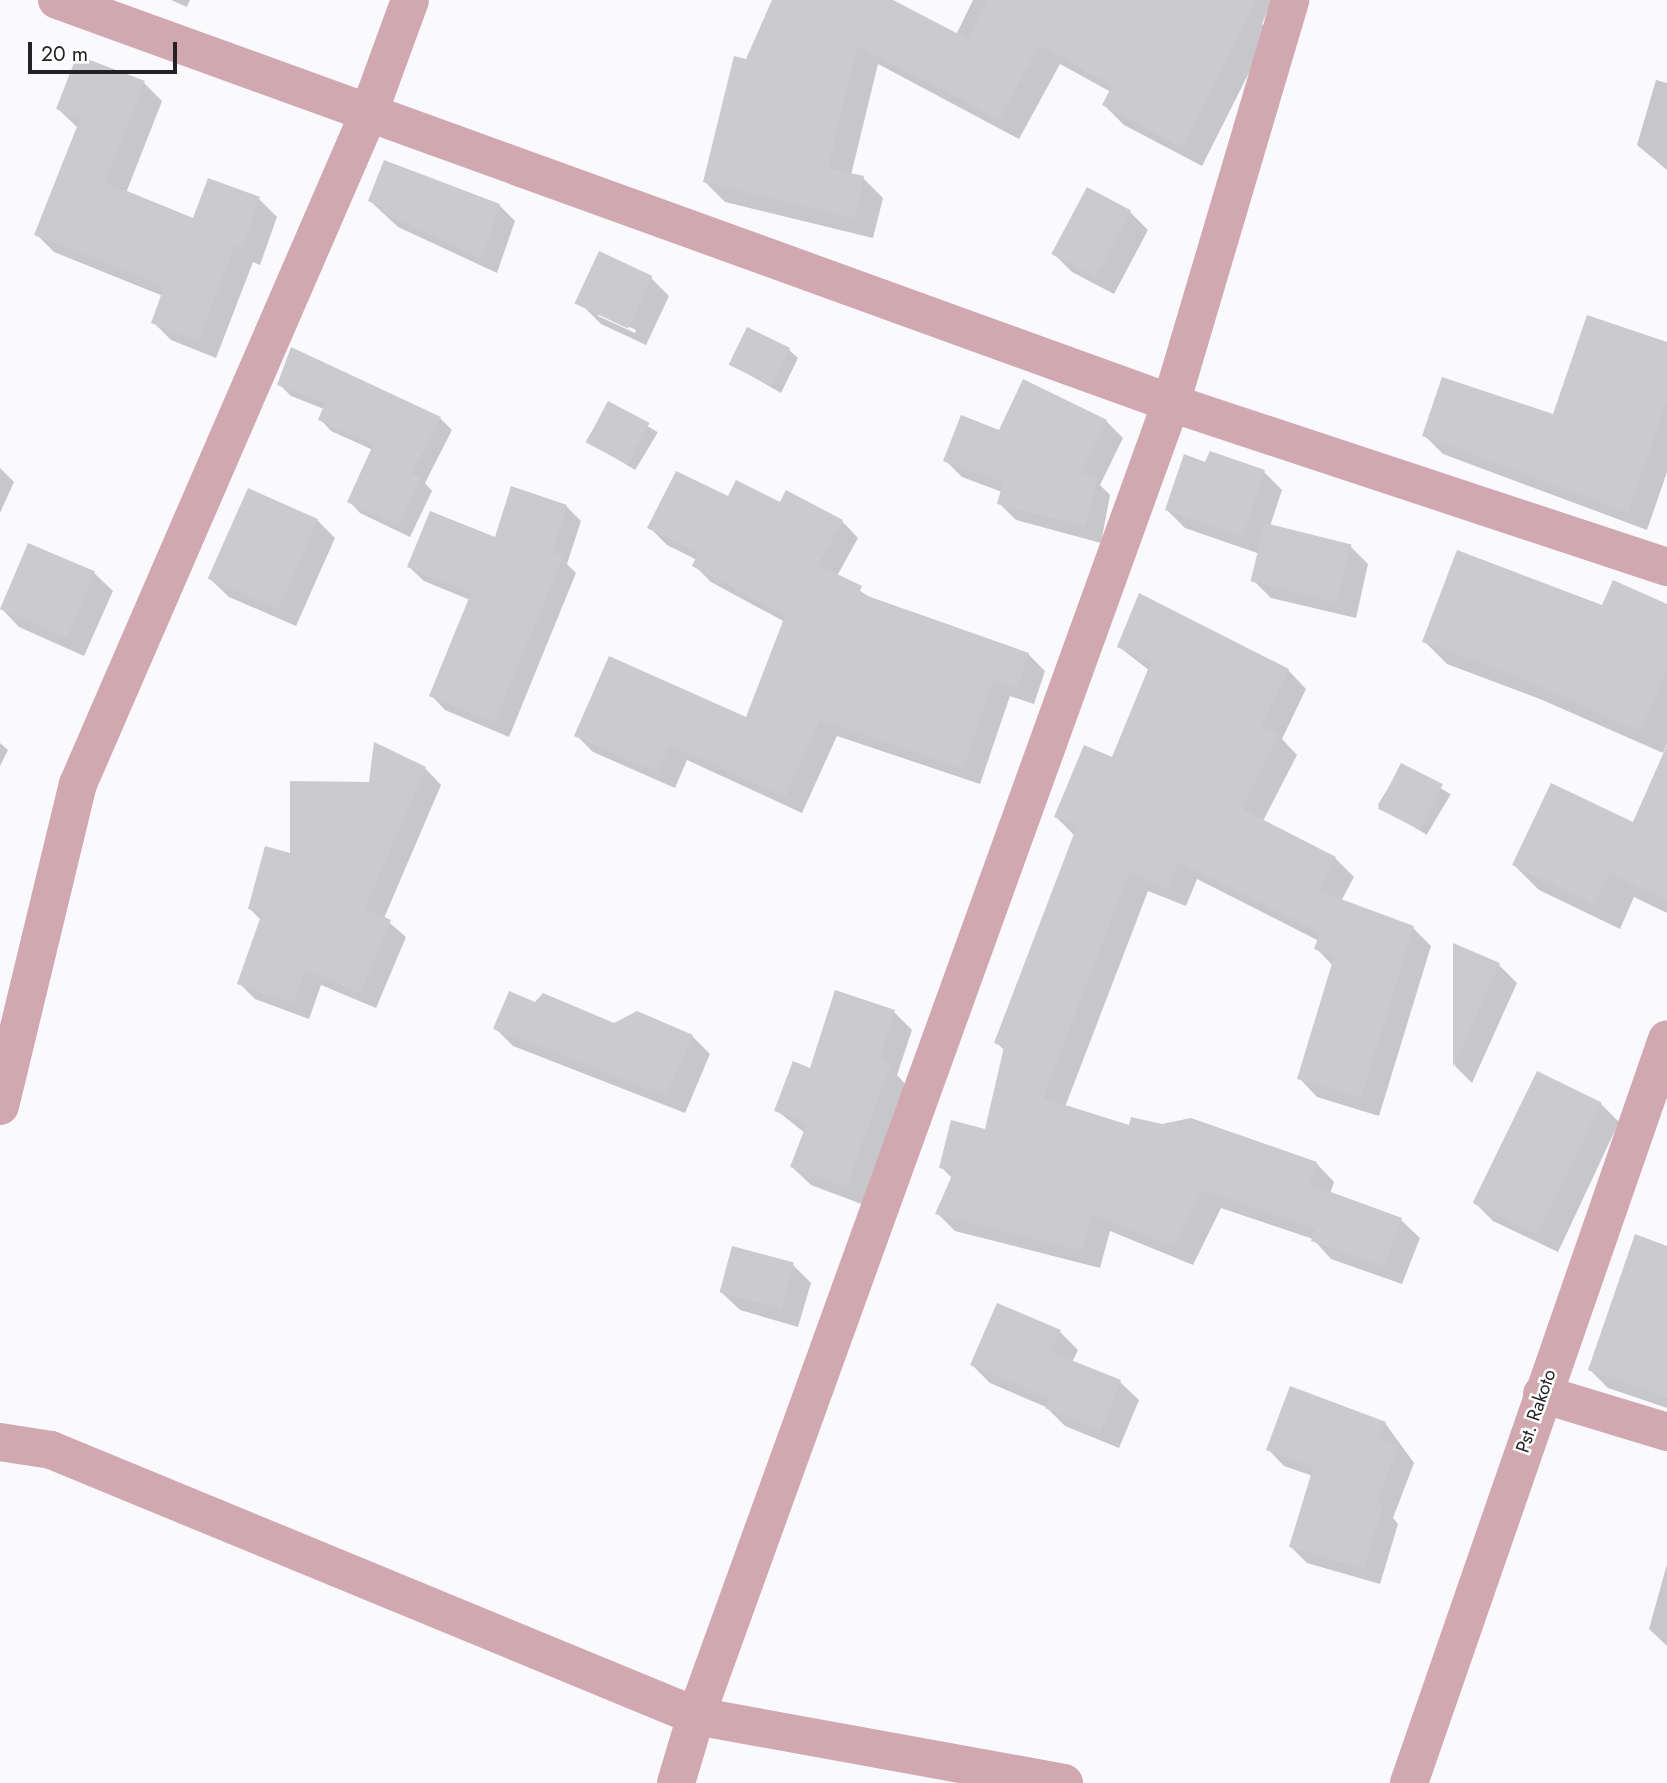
<!DOCTYPE html>
<style>
body{margin:0}
#map{position:relative;width:1667px;height:1783px;overflow:hidden;background:#f9f9fe;font-family:Jost,sans-serif}
div>[style]{position:absolute}
[style*='--x']{left:calc(var(--x)*1px);top:calc(var(--y)*1px);width:calc(var(--w)*1px);rotate:calc(var(--a)*1deg)}
.shadow>*{inset:0;background:#0003;transform-origin:0 0}
.building>*{inset:0;background:#cacacf;transform-origin:0 0}
.minor>*{height:38px;margin:-19px;padding:0 19px;transform-origin:19px;border-radius:19px;background:#d1a8af}
span{translate:-50% -50%;white-space:nowrap;text-align:center;line-height:1.15;-webkit-text-stroke:5px #fff;paint-order:stroke}
.street-label{font-size:19px;color:#232325}
.scale{position:absolute;left:28px;top:42px;width:149px;height:32px;box-sizing:border-box;border:4px solid #232325;border-top:0;padding-left:9px;font-size:21px;line-height:24px;white-space:nowrap;color:#232325;-webkit-text-stroke:5px #fff;paint-order:stroke}
</style>
<div id="map">
<div class="shadow">
<i style="clip-path:polygon(171px 0,190px 0,187px 7px)"></i>
<i style="clip-path:polygon(777px 0,890px 0,956px 35px,973px 0,1272px 0,1262px 24px,1270px 31px,1202px 166px,1124px 125px,1104px 105px,1111px 92px,1060px 64px,1019px 139px,878px 64px,851px 175px,863px 178px,883px 198px,873px 238px,725px 202px,705px 182px,747px 61px)"></i>
<i style="clip-path:polygon(1656px 80px,1667px 83px,1667px 170px,1637px 145px)"></i>
<i style="clip-path:polygon(144px 83px,162px 101px,126px 193px,194px 220px,259px 199px,277px 217px,260px 265px,253px 262px,216px 358px,171px 340px,153px 322px,163px 296px,54px 252px,36px 234px,78px 128px,58px 109px)"></i>
<i style="clip-path:polygon(370px 201px,499px 205px,515px 221px,497px 273px,398px 227px)"></i>
<i style="clip-path:polygon(1130px 212px,1148px 230px,1114px 294px,1072px 272px,1054px 254px)"></i>
<i style="clip-path:polygon(evenodd,651px 278px,669px 296px,646px 345px,601px 324px,582px 305px,651px 278px,598px 312px,636px 330px,635px 333px,598px 316px,598px 312px)"></i>
<i style="clip-path:polygon(1667px 343px,1667px 472px,1647px 530px,1443px 454px,1424px 435px,1554px 416px)"></i>
<i style="clip-path:polygon(789px 350px,798px 358px,781px 393px,731px 364px)"></i>
<i style="clip-path:polygon(1024px 381px,1106px 421px,1123px 438px,1100px 485px,1110px 495px,1101px 543px,1016px 520px,999px 503px,1002px 492px,962px 477px,945px 460px,1000px 432px)"></i>
<i style="clip-path:polygon(280px 385px,440px 418px,452px 430px,425px 483px,432px 491px,410px 537px,360px 513px,349px 501px,373px 450px,331px 431px,320px 419px,324px 409px,291px 396px)"></i>
<i style="left:609px;top:403px;width:57px;height:44px;rotate:31deg"></i>
<i style="clip-path:polygon(1206px 464px,1264px 472px,1282px 490px,1270px 526px,1350px 546px,1368px 564px,1356px 618px,1271px 598px,1253px 580px,1260px 554px,1185px 528px,1167px 510px)"></i>
<i style="clip-path:polygon(0 468px,14px 482px,0 513px)"></i>
<i style="clip-path:polygon(729px 498px,780px 504px,842px 521px,858px 538px,837px 576px,874px 600px,1028px 654px,1045px 671px,1034px 704px,1010px 696px,980px 784px,837px 736px,802px 813px,687px 760px,675px 788px,593px 752px,576px 735px,747px 719px,785px 622px,711px 582px,694px 565px,697px 560px,667px 545px,650px 528px)"></i>
<i style="clip-path:polygon(566px 506px,581px 521px,567px 564px,576px 573px,509px 737px,445px 710px,431px 695px,470px 600px,424px 581px,409px 567px,496px 539px)"></i>
<i style="clip-path:polygon(317px 520px,335px 538px,296px 626px,229px 597px,210px 579px)"></i>
<i style="clip-path:polygon(94px 573px,113px 591px,84px 656px,19px 627px,1px 608px)"></i>
<i style="clip-path:polygon(1667px 606px,1667px 744px,1663px 753px,1540px 699px,1447px 664px,1424px 641px)"></i>
<i style="clip-path:polygon(1119px 647px,1288px 670px,1306px 689px,1282px 739px,1297px 755px,1263px 821px,1335px 858px,1354px 877px,1341px 901px,1413px 928px,1431px 946px,1379px 1116px,1317px 1097px,1299px 1078px,1333px 966px,1316px 948px,1319px 941px,1197px 879px,1186px 906px,1148px 891px,1065px 1107px,1130px 1127px,1316px 1163px,1334px 1182px,1330px 1194px,1401px 1220px,1420px 1238px,1402px 1284px,1331px 1259px,1313px 1239px,1221px 1208px,1193px 1265px,1110px 1231px,1100px 1268px,955px 1231px,937px 1213px,952px 1178px,941px 1167px,986px 1131px,1005px 1051px,996px 1042px,1075px 836px,1056px 817px,1113px 759px,1150px 671px)"></i>
<i style="clip-path:polygon(0 743px,8px 750px,0 766px)"></i>
<i style="left:1402px;top:765px;width:57px;height:47px;rotate:31deg"></i>
<i style="clip-path:polygon(425px 768px,441px 785px,384px 918px,406px 937px,376px 1008px,321px 985px,309px 1019px,255px 999px,239px 983px,261px 920px,250px 909px,291px 855px,370px 783px)"></i>
<i style="clip-path:polygon(1667px 774px,1667px 913px,1634px 897px,1620px 929px,1539px 890px,1514px 865px,1634px 824px)"></i>
<i style="clip-path:polygon(1455px 945px,1499px 965px,1517px 983px,1472px 1083px,1455px 1066px)"></i>
<i style="clip-path:polygon(535px 1004px,614px 1025px,692px 1036px,710px 1054px,685px 1113px,513px 1046px,495px 1028px)"></i>
<i style="clip-path:polygon(894px 1012px,912px 1030px,897px 1075px,907px 1086px,864px 1205px,811px 1185px,792px 1167px,805px 1133px,776px 1110px,811px 1070px)"></i>
<i style="clip-path:polygon(1601px 1104px,1619px 1122px,1558px 1252px,1493px 1221px,1475px 1203px)"></i>
<i style="clip-path:polygon(1667px 1248px,1667px 1408px,1608px 1388px,1590px 1370px)"></i>
<i style="clip-path:polygon(793px 1265px,811px 1283px,798px 1327px,740px 1310px,721px 1292px)"></i>
<i style="clip-path:polygon(1060px 1332px,1078px 1350px,1072px 1362px,1120px 1382px,1139px 1400px,1119px 1448px,1065px 1426px,1046px 1407px,990px 1383px,972px 1365px)"></i>
<i style="clip-path:polygon(1385px 1423px,1414px 1463px,1393px 1518px,1398px 1524px,1380px 1584px,1307px 1563px,1291px 1547px,1313px 1476px,1284px 1466px,1268px 1449px)"></i>
<i style="clip-path:polygon(1667px 1564px,1667px 1646px,1649px 1629px)"></i>
</div>
<div class="building">
<i style="clip-path:polygon(772px 0,893px 0,968px 39px,987px 0,1256px 0,1182px 148px,1102px 105px,1112px 86px,1039px 45px,999px 120px,858px 46px,828px 168px,864px 176px,854px 219px,703px 182px,734px 56px,746px 59px)"></i>
<i style="clip-path:polygon(77px 55px,145px 81px,105px 182px,193px 218px,208px 178px,260px 197px,242px 248px,235px 245px,198px 341px,151px 323px,164px 287px,34px 235px,80px 119px,56px 109px)"></i>
<i style="clip-path:polygon(384px 160px,500px 204px,481px 259px,381px 212px,383px 207px,368px 201px)"></i>
<i style="left:1087px;top:187px;width:50px;height:76px;rotate:28deg"></i>
<i style="left:599px;top:251px;width:59px;height:58px;rotate:25deg"></i>
<i style="clip-path:polygon(1587px 315px,1667px 342px,1667px 400px,1628px 513px,1422px 436px,1442px 377px,1553px 414px)"></i>
<i style="left:747px;top:327px;width:48px;height:42px;rotate:26deg"></i>
<i style="clip-path:polygon(291px 347px,441px 417px,412px 473px,421px 478px,398px 526px,347px 502px,373px 445px,318px 420px,325px 403px,277px 385px)"></i>
<i style="clip-path:polygon(1023px 379px,1107px 420px,1081px 473px,1098px 478px,1085px 527px,997px 504px,1003px 483px,943px 461px,961px 415px,999px 430px)"></i>
<i style="left:608px;top:401px;width:47px;height:47px;rotate:28deg"></i>
<i style="clip-path:polygon(1210px 451px,1265px 470px,1243px 537px,1165px 510px,1184px 454px,1205px 462px)"></i>
<i style="clip-path:polygon(676px 471px,728px 496px,736px 480px,780px 502px,786px 490px,843px 520px,818px 565px,862px 586px,859px 593px,1029px 653px,1017px 688px,993px 680px,963px 769px,820px 720px,785px 797px,670px 745px,657px 772px,574px 736px,609px 656px,746px 717px,785px 616px,692px 566px,698px 553px,647px 528px)"></i>
<i style="clip-path:polygon(511px 486px,567px 505px,552px 552px,563px 557px,494px 723px,429px 696px,471px 593px,407px 567px,430px 511px,495px 537px)"></i>
<i style="left:248px;top:488px;width:77px;height:99px;rotate:24deg"></i>
<i style="left:1265px;top:523px;width:89px;height:60px;rotate:14deg"></i>
<i style="left:28px;top:543px;width:73px;height:72px;rotate:23deg"></i>
<i style="clip-path:polygon(1457px 550px,1602px 605px,1613px 580px,1667px 604px,1667px 671px,1640px 732px,1515px 676px,1422px 642px)"></i>
<i style="clip-path:polygon(1139px 593px,1289px 669px,1261px 725px,1279px 735px,1242px 809px,1336px 857px,1319px 891px,1414px 926px,1361px 1098px,1297px 1079px,1334px 957px,1314px 949px,1320px 933px,1178px 862px,1167px 889px,1129px 873px,1043px 1098px,1129px 1125px,1131px 1117px,1162px 1124px,1191px 1118px,1317px 1162px,1309px 1184px,1402px 1218px,1384px 1267px,1311px 1241px,1315px 1229px,1202px 1190px,1174px 1247px,1092px 1214px,1082px 1251px,935px 1214px,954px 1171px,939px 1168px,951px 1120px,985px 1129px,1004px 1047px,994px 1043px,1077px 826px,1054px 817px,1084px 745px,1112px 757px,1151px 662px,1117px 647px)"></i>
<i style="clip-path:polygon(374px 742px,426px 767px,365px 908px,391px 920px,360px 993px,305px 970px,293px 1004px,237px 984px,262px 913px,248px 909px,265px 846px,290px 853px,290px 781px,369px 782px)"></i>
<i style="clip-path:polygon(1667px 745px,1667px 901px,1609px 873px,1594px 905px,1512px 865px,1551px 783px,1633px 822px)"></i>
<i style="left:1401px;top:763px;width:47px;height:51px;rotate:27deg"></i>
<i style="clip-path:polygon(1453px 943px,1500px 963px,1453px 1067px)"></i>
<i style="clip-path:polygon(835px 990px,895px 1010px,880px 1056px,890px 1066px,846px 1188px,790px 1167px,807px 1123px,774px 1111px,793px 1061px,810px 1068px)"></i>
<i style="clip-path:polygon(509px 991px,535px 1002px,543px 993px,614px 1023px,637px 1011px,693px 1035px,666px 1096px,493px 1029px)"></i>
<i style="left:1537px;top:1071px;width:72px;height:147px;rotate:26deg"></i>
<i style="clip-path:polygon(1635px 1234px,1667px 1246px,1667px 1398px,1588px 1370px)"></i>
<i style="left:732px;top:1246px;width:64px;height:48px;rotate:15deg"></i>
<i style="clip-path:polygon(997px 1303px,1061px 1330px,1051px 1352px,1121px 1380px,1101px 1431px,1045px 1408px,1049px 1399px,970px 1365px)"></i>
<i style="clip-path:polygon(1290px 1386px,1386px 1422px,1379px 1438px,1399px 1445px,1376px 1504px,1383px 1506px,1364px 1569px,1289px 1547px,1313px 1468px,1266px 1450px)"></i>
</div>
<div class="minor">
<i style="--x:57;--y:0;--w:1185;--a:19.89"></i>
<i style="--x:1171;--y:403;--w:522;--a:18.3"></i>
<i style="--x:0;--y:1106;--w:331;--a:-76.4"></i>
<i style="--x:78;--y:784;--w:729;--a:-66.56"></i>
<i style="--x:368;--y:115;--w:122;--a:-69.9"></i>
<i style="--x:1542;--y:1394;--w:131;--a:16.9"></i>
<i style="--x:0;--y:1442;--w:52;--a:8.9"></i>
<i style="--x:51;--y:1450;--w:698;--a:22.41"></i>
<i style="--x:696;--y:1716;--w:374;--a:10.3"></i>
<i style="--x:676;--y:1783;--w:70;--a:-73.4"></i>
<i style="--x:696;--y:1716;--w:1396;--a:-70.11"></i>
<i style="--x:1171;--y:403;--w:420;--a:-73.5"></i>
<i style="--x:1409;--y:1783;--w:787;--a:-70.87"></i>
</div>
<div class="street-label">
<span style="left:1536px;top:1411px;rotate:-71deg">Pst. Rakoto</span>
</div>
<div class="scale">20 m</div>
</div>
